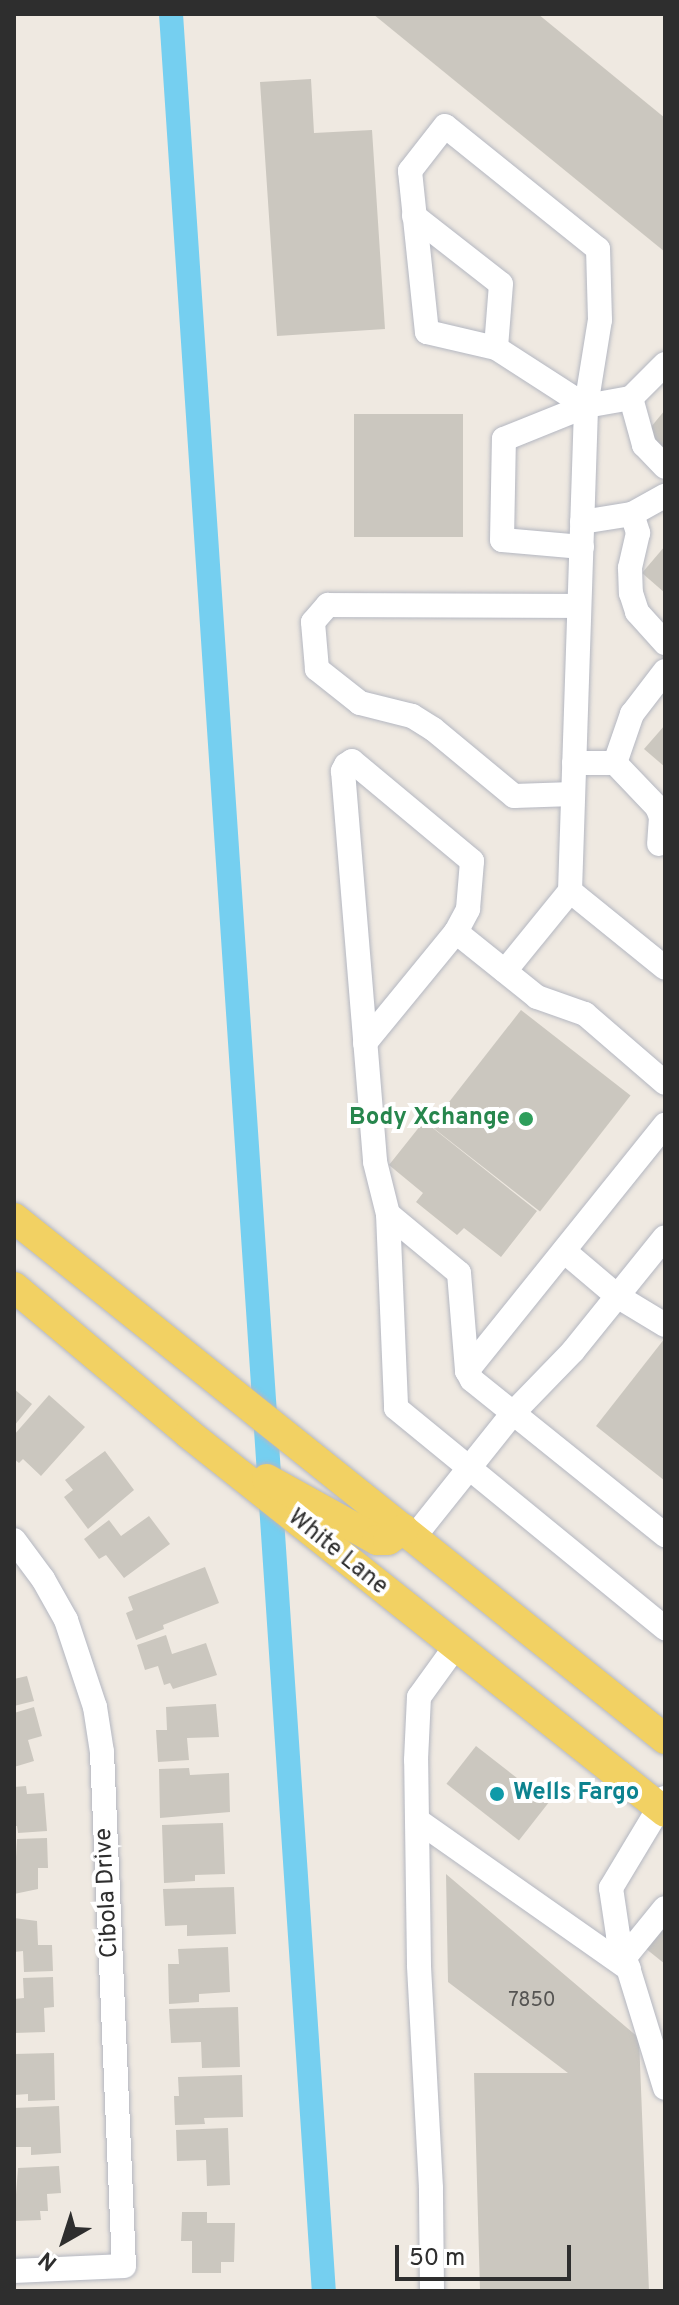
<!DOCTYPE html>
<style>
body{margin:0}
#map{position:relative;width:679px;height:2305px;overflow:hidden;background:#efe9e1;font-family:Overpass,sans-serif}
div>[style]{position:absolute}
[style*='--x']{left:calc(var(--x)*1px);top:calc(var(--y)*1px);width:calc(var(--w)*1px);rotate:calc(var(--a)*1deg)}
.canal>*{height:24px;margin:-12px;padding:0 12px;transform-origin:12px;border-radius:12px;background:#75cff0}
.building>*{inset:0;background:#cbc7bf;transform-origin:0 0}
.roads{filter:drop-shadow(0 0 2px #b4b7c1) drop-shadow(0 0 2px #b4b7c1)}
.minor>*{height:24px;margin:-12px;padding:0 12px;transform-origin:12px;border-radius:12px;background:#fff}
.major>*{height:30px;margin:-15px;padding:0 15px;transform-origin:15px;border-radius:15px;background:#f2d163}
.dots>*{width:22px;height:22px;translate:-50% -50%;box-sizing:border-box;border:4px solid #fff;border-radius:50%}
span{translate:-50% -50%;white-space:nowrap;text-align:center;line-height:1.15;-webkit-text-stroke:8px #fff;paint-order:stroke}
.number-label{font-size:20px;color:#555452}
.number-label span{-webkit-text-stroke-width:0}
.leisure-label{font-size:24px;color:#27864d;font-weight:700}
.right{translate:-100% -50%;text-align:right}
.street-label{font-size:24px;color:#2e2e2e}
.culture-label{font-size:24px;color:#0d838f;font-weight:700}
.left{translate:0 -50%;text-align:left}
.frame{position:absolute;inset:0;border:16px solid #2e2e2e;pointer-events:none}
.north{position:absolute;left:24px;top:2201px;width:80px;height:80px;-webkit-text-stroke:6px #fff;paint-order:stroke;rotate:219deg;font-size:22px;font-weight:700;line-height:32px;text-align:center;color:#2e2e2e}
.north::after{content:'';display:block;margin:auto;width:28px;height:36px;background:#2e2e2e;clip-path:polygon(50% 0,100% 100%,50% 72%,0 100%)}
.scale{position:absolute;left:395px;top:2245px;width:176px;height:36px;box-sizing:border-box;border:4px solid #2e2e2e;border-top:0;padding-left:10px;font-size:24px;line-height:28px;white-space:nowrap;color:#2e2e2e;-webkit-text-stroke:6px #fff;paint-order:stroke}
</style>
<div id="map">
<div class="canal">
<i style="--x:171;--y:14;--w:2282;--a:86.16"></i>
</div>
<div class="building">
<i style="clip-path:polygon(373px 14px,538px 14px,665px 118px,665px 252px)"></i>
<i style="clip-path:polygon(311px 79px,314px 133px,372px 130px,385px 329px,277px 336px,260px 82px)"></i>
<i style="clip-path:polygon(665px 410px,665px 448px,646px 433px)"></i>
<i style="left:354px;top:414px;width:109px;height:123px"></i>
<i style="clip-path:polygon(665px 546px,665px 593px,642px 573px)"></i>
<i style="clip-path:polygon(665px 725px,665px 767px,644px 749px)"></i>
<i style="left:521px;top:1010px;width:139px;height:147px;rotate:38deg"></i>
<i style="clip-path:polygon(424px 1121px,537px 1211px,501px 1257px,464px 1228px,457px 1235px,416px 1202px,423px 1193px,389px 1165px)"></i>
<i style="clip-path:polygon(665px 1338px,665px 1481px,596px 1426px)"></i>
<i style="clip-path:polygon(14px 1389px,32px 1404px,14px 1426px)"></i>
<i style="clip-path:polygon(49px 1395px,85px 1427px,41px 1476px,23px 1459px,19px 1463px,14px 1459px,14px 1435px)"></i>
<i style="clip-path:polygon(105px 1451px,134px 1490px,88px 1529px,64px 1497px,73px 1490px,65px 1480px)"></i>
<i style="clip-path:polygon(149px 1516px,170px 1544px,124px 1578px,106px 1555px,99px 1559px,84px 1539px,109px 1520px,121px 1536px)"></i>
<i style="clip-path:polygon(205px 1567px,219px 1603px,163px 1625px,164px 1629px,136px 1640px,126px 1613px,133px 1610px,128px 1597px)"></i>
<i style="clip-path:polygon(166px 1635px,172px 1654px,206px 1643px,217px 1675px,173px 1689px,170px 1683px,164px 1685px,158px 1666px,145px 1670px,137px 1645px)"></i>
<i style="clip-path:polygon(27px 1676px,34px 1701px,14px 1706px,14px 1679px)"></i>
<i style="clip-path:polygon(216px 1704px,219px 1737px,187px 1738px,189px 1760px,158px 1762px,156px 1730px,167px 1730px,166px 1707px)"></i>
<i style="clip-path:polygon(34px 1707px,42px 1736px,28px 1740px,34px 1761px,14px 1767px,14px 1713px)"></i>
<i style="left:476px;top:1746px;width:92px;height:48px;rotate:38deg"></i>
<i style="clip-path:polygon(189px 1768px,190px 1775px,229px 1773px,230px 1812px,160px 1818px,159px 1769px)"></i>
<i style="clip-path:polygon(26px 1786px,27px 1794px,44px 1793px,47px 1831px,18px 1833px,17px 1826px,14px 1826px,14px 1787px)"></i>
<i style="clip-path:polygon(223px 1823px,225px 1874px,195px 1875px,195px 1881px,164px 1883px,162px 1825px)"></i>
<i style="clip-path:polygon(47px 1838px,48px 1868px,38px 1868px,38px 1889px,14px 1894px,17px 1839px)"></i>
<i style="clip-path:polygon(446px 1874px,639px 2038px,649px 2291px,480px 2291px,474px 2073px,568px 2073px,448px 1982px)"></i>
<i style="clip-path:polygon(234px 1887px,236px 1934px,187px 1936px,187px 1925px,165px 1926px,163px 1889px)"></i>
<i style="clip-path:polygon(14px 1918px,37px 1921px,38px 1945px,52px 1945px,53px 1971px,24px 1972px,23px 1951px,14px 1952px)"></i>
<i style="clip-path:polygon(665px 1923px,665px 1964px,645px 1948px)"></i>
<i style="clip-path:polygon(228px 1947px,230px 1992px,199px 1994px,199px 2002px,169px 2004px,168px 1964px,179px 1964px,178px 1949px)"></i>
<i style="clip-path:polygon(53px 1977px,54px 2007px,44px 2008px,45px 2032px,14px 2033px,14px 1999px,24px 1998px,23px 1978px)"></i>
<i style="clip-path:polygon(238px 2007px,240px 2067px,202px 2068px,201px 2042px,171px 2043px,169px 2009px)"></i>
<i style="clip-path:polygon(54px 2053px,55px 2100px,28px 2101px,28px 2094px,14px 2095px,14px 2054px)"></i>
<i style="clip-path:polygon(242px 2075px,243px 2117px,204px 2118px,205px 2124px,175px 2125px,174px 2096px,179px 2096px,178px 2077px)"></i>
<i style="clip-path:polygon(59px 2106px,61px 2153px,31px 2155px,31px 2147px,14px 2147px,14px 2108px)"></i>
<i style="clip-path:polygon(228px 2128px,230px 2185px,207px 2186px,206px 2160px,177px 2161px,176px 2130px)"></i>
<i style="clip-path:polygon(59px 2166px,61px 2193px,47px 2194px,48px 2211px,40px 2211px,41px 2220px,14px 2221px,18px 2168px)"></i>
<i style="clip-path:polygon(182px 2212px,207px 2212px,207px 2223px,235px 2223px,234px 2262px,221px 2262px,221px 2273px,192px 2273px,192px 2241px,181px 2241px)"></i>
</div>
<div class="roads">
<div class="minor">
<i style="--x:414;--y:216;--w:110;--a:38"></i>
<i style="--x:501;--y:284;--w:64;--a:94.5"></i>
<i style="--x:631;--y:398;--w:49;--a:74.5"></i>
<i style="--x:644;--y:445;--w:30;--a:46"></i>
<i style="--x:632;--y:514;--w:38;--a:-29"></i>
<i style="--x:582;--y:522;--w:51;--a:-9.1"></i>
<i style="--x:632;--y:514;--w:20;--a:72"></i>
<i style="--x:638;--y:533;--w:36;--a:103"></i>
<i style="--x:630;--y:568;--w:25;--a:88"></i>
<i style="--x:631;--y:593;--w:20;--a:72"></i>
<i style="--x:637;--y:612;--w:42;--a:47.9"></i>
<i style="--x:582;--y:547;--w:80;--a:-175"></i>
<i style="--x:502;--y:540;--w:101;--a:-88.9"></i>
<i style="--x:504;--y:439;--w:88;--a:-21.9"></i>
<i style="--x:586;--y:406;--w:46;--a:-10.1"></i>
<i style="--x:631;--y:398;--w:48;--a:-45"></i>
<i style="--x:574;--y:763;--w:41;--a:0"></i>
<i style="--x:615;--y:763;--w:52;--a:-70.9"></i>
<i style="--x:632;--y:714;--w:54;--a:-52.5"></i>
<i style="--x:615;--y:763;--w:61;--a:46.3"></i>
<i style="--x:657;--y:807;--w:11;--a:68"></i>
<i style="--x:661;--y:817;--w:27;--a:94"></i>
<i style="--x:573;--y:794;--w:59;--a:178.1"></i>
<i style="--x:514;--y:796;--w:105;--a:-140.4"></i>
<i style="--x:433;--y:729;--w:25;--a:-148"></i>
<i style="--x:412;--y:716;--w:54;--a:-166"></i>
<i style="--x:360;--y:703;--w:55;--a:-141.7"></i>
<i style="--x:317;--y:669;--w:47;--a:-94.9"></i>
<i style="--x:313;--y:622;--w:23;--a:-49"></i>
<i style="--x:328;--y:605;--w:251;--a:0.2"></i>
<i style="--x:570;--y:891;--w:122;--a:39"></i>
<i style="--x:505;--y:971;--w:103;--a:-50.9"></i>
<i style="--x:570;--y:891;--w:485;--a:-88.1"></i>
<i style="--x:586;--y:406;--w:87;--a:-80.8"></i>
<i style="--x:600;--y:320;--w:71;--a:-91.6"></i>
<i style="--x:598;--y:249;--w:196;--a:-141.2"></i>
<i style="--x:445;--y:126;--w:57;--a:127.9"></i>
<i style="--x:410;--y:171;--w:162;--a:84"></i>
<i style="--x:427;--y:332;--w:71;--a:13.1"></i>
<i style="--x:496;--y:348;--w:107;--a:32.8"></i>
<i style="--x:365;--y:1043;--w:144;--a:-50.7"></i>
<i style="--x:665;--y:1083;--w:106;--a:-139.2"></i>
<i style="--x:585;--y:1014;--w:51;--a:-160.5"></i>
<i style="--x:537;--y:997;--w:104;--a:-141.3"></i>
<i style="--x:456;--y:932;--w:26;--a:-62"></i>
<i style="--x:468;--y:909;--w:48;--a:-85.2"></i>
<i style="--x:472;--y:861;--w:156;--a:-140.2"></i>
<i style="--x:352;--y:761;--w:7;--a:146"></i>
<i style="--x:346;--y:765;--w:7;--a:117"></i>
<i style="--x:343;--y:771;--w:392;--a:85.3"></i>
<i style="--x:375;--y:1162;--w:54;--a:76"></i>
<i style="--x:388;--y:1214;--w:194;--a:87.6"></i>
<i style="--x:396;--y:1408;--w:348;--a:39.3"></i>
<i style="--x:388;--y:1214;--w:92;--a:39.7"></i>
<i style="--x:459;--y:1273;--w:98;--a:85.3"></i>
<i style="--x:467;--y:1371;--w:10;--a:61"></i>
<i style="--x:472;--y:1380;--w:248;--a:38.8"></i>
<i style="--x:564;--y:1251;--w:70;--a:40.3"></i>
<i style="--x:617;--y:1296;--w:56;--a:31.1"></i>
<i style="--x:467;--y:1371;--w:316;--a:-51.2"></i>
<i style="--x:414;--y:1537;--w:159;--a:-51.4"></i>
<i style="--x:513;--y:1413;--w:86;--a:-45.9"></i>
<i style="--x:573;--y:1351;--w:146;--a:-51.1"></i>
<i style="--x:14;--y:1540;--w:49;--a:53.4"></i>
<i style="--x:43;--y:1579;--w:47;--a:60.7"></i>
<i style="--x:66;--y:1620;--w:92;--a:71.6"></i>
<i style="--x:95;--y:1707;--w:46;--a:81.2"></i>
<i style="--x:102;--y:1752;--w:514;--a:87.55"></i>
<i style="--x:124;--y:2266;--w:110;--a:177.4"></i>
<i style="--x:665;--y:1798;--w:105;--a:121"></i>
<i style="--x:611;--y:1888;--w:48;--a:81.5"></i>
<i style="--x:618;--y:1935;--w:160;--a:72.9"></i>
<i style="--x:417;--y:1820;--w:259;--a:35.1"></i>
<i style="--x:625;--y:1957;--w:63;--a:-50.8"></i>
<i style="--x:432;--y:2291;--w:103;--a:-90.6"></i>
<i style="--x:431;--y:2188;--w:223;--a:-93.1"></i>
<i style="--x:419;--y:1965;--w:205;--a:-90.8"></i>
<i style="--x:416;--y:1760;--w:63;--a:-87.3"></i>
<i style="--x:419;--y:1697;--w:62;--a:-54.2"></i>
</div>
<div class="major">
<i style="--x:14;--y:1218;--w:834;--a:38.67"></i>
<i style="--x:14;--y:1287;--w:229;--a:40"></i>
<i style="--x:189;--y:1434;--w:608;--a:38.45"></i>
<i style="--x:267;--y:1479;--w:126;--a:29"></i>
<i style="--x:377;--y:1540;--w:11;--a:0"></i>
<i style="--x:388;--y:1540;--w:19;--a:-35"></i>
</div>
</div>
<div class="dots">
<i style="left:526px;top:1119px;background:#2e9e5b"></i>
<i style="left:497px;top:1794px;background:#0f9aa8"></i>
</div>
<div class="number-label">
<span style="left:532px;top:2001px">7850</span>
</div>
<div class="leisure-label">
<span class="right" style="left:510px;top:1119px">Body Xchange</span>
</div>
<div class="street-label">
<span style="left:337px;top:1553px;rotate:39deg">White Lane</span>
<span style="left:108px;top:1893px;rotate:-93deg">Cibola Drive</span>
</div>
<div class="culture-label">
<span class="left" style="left:513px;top:1794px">Wells Fargo</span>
</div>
<div class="frame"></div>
<div class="north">N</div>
<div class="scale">50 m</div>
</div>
